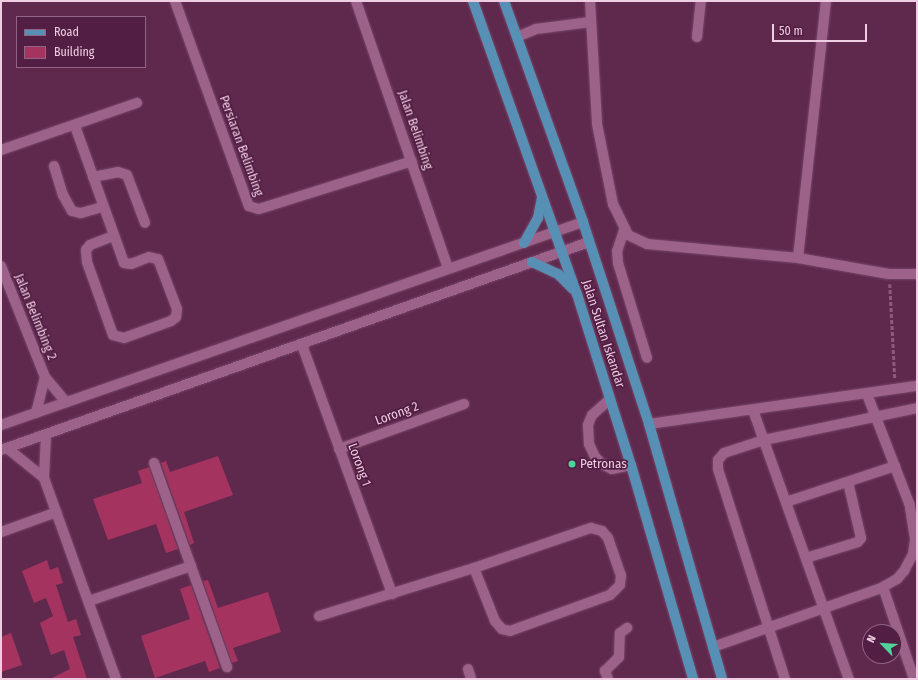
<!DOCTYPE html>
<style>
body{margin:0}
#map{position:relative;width:918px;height:680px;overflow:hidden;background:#5f294e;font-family:"Fira Sans Condensed",sans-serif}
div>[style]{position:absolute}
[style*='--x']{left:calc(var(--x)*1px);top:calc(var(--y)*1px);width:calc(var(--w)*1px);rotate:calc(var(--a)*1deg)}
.building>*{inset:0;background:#a4345f}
.path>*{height:2.5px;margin-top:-1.25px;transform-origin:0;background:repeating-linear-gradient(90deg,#8b5b7b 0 4px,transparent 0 6px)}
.roads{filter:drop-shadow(0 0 1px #764768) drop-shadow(0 0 1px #764768)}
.minor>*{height:10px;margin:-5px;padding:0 5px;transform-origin:5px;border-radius:5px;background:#9d6289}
.major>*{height:10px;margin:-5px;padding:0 5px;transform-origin:5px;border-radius:5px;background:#5790b4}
.dots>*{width:11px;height:11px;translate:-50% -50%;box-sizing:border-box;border:2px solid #531e43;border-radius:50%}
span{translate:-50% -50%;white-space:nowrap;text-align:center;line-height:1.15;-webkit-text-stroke:3.5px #531e43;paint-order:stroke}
.street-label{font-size:13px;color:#efcde2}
.poi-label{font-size:13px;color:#efcde2}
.left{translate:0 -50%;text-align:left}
.frame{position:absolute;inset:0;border:2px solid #efcde2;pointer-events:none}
.legend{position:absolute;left:16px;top:16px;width:130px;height:52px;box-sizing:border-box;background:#531e43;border:1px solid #916483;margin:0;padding:5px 7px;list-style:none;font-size:12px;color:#efcde2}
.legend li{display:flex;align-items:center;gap:8px;height:20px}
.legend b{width:20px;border:1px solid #916483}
.north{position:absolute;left:862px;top:624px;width:40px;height:40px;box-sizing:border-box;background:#531e43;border:1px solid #916483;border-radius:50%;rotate:295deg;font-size:11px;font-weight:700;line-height:16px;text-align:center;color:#efcde2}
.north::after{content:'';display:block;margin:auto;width:14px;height:18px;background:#4fd399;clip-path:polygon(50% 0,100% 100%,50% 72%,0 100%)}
.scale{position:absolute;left:772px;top:24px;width:95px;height:18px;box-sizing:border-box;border:2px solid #efcde2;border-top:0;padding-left:5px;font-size:12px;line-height:14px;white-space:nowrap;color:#efcde2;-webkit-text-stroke:3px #531e43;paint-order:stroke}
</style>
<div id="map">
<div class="building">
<i style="clip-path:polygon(218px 456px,233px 495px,184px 512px,194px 543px,190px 545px,161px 463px,166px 461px,170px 472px)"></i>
<i style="clip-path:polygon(149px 467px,178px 549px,166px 553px,156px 524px,108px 540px,93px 499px,142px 483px,138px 471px)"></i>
<i style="clip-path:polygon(47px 560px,50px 570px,58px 567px,63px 583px,56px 585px,68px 622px,76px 619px,81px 635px,73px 637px,87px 679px,50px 679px,70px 669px,64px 650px,51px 655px,40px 623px,53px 616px,46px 598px,34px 603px,22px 571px)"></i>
<i style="clip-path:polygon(208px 580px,218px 608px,268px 592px,281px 632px,233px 648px,238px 661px,232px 663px,203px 581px)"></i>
<i style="clip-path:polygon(191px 585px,220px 668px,209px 672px,205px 661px,155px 678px,141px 636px,190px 619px,180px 589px)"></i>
<i style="clip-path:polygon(11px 633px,22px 665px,1px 672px,1px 637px)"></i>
</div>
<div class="path">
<i style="--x:890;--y:284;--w:95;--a:87"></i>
</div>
<div class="roads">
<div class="minor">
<i style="--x:175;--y:1;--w:218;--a:70.2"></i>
<i style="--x:249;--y:206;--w:10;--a:17"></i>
<i style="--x:259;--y:209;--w:160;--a:-17.4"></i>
<i style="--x:356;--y:1;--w:282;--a:71"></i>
<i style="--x:590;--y:1;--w:123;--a:86.7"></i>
<i style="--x:597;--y:124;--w:82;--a:78.7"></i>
<i style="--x:613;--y:204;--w:34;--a:64"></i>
<i style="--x:628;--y:235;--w:21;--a:25"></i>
<i style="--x:647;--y:244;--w:152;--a:5.3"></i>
<i style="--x:798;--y:258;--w:92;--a:10"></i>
<i style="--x:889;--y:274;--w:28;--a:0"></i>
<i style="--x:517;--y:37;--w:21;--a:-23"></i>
<i style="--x:536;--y:29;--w:55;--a:-7.3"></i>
<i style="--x:697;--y:37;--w:36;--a:-84"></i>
<i style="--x:75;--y:126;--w:145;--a:70.3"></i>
<i style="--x:124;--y:263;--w:7;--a:8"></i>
<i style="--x:131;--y:264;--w:19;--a:-21"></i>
<i style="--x:149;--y:257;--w:9;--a:13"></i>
<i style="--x:158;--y:259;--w:53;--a:69.2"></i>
<i style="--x:177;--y:309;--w:8;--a:97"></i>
<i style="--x:176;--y:317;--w:6;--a:141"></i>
<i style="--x:171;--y:321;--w:50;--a:160.1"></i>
<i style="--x:124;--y:338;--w:11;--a:-165"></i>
<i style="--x:113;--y:335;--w:77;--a:-109.6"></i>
<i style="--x:87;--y:262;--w:12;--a:-95"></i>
<i style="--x:86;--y:250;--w:6;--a:-51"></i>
<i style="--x:90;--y:245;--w:26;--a:-21"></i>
<i style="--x:1;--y:150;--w:144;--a:-19.1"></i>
<i style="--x:54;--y:166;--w:30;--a:73"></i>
<i style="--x:63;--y:195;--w:18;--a:61"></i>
<i style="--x:72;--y:211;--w:9;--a:13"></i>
<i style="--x:81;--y:213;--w:22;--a:-16"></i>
<i style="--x:93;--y:177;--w:25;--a:-11"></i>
<i style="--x:118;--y:172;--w:9;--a:18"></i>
<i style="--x:127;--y:175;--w:51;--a:69.4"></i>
<i style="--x:624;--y:230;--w:22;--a:108"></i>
<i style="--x:617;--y:251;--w:12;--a:85"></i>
<i style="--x:618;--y:263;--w:99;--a:73"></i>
<i style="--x:798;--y:258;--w:259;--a:-83.8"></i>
<i style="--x:1;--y:266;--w:119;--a:68.4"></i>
<i style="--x:45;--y:377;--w:33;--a:50"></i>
<i style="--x:302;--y:345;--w:265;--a:70.1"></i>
<i style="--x:610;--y:399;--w:24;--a:138"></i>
<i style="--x:592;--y:415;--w:11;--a:112"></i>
<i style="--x:588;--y:425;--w:19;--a:87"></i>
<i style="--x:589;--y:444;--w:14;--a:65"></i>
<i style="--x:595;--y:457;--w:10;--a:45"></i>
<i style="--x:602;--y:464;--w:11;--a:27"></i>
<i style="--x:612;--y:469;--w:19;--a:-12"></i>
<i style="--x:753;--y:410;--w:286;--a:70.4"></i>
<i style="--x:36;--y:413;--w:37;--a:-76"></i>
<i style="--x:649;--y:424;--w:271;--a:-8.1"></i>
<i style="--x:1;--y:425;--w:616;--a:-19.23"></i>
<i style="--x:46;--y:435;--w:43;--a:92.7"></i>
<i style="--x:44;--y:478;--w:214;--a:70.3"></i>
<i style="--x:7;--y:448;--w:48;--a:39"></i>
<i style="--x:339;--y:449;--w:133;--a:-19.8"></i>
<i style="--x:1;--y:450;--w:624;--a:-19.48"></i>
<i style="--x:154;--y:463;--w:217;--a:70.3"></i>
<i style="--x:786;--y:502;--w:115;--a:-18.3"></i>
<i style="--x:591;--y:528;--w:11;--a:15"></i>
<i style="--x:602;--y:531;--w:9;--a:49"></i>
<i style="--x:608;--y:538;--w:39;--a:71"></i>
<i style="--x:621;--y:575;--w:10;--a:96"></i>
<i style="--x:620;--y:585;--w:14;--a:135"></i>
<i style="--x:610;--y:595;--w:106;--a:160.2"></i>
<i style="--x:510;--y:631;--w:8;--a:-166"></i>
<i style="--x:502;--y:629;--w:11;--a:-131"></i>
<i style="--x:495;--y:621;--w:57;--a:-111.6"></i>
<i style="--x:474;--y:568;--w:124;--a:-18.9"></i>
<i style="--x:1;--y:532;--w:59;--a:-19.7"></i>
<i style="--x:806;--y:558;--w:54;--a:-17.1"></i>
<i style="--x:858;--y:542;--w:5;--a:-53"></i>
<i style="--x:861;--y:538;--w:57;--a:-103.1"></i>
<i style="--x:883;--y:587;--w:97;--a:71.4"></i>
<i style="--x:89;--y:601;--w:108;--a:-18.9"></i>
<i style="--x:319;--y:616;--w:162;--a:-17.2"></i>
<i style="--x:713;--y:647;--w:176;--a:-19.3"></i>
<i style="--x:879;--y:589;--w:21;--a:-29"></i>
<i style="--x:897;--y:579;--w:11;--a:-49"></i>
<i style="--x:904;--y:571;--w:19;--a:-62"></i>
<i style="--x:913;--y:554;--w:15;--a:-82"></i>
<i style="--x:915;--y:539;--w:36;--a:-99"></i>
<i style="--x:909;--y:503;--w:117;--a:-111.1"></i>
<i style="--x:468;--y:669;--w:10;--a:73"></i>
<i style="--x:608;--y:679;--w:9;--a:-111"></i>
<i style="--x:605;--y:671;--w:20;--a:-45"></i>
<i style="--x:619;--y:657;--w:24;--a:-88"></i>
<i style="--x:620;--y:633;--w:9;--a:-36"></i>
<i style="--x:785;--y:679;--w:220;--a:-107.7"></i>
<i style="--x:718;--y:469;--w:9;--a:-90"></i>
<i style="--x:718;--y:460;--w:9;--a:-49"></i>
<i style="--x:724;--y:453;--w:42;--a:-18"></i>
<i style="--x:764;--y:440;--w:156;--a:-11.8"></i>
</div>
<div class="major">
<i style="--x:473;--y:1;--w:311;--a:70.5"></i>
<i style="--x:577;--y:294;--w:179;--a:72.5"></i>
<i style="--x:631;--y:465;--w:223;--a:73.8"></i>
<i style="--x:504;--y:1;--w:235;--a:70.3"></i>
<i style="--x:583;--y:222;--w:213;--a:71.9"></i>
<i style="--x:649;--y:424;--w:265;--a:74"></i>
<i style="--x:524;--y:243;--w:29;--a:-61"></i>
<i style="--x:538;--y:218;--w:21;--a:-79"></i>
<i style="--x:532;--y:262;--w:29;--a:25"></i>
<i style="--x:558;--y:274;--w:21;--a:45"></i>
</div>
</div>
<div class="dots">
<i style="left:572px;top:464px;background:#4fd399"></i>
</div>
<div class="street-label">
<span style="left:415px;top:130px;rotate:71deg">Jalan Belimbing</span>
<span style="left:241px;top:146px;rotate:70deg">Persiaran Belimbing</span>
<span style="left:35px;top:317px;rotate:68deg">Jalan Belimbing 2</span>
<span style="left:603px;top:334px;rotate:72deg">Jalan Sultan Iskandar</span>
<span style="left:397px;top:414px;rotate:-20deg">Lorong 2</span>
<span style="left:359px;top:465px;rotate:70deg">Lorong 1</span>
</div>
<div class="poi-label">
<span class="left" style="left:580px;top:464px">Petronas</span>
</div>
<div class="frame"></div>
<ul class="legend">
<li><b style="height:5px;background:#5790b4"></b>Road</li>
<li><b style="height:11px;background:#a4345f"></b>Building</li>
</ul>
<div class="north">N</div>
<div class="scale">50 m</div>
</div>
